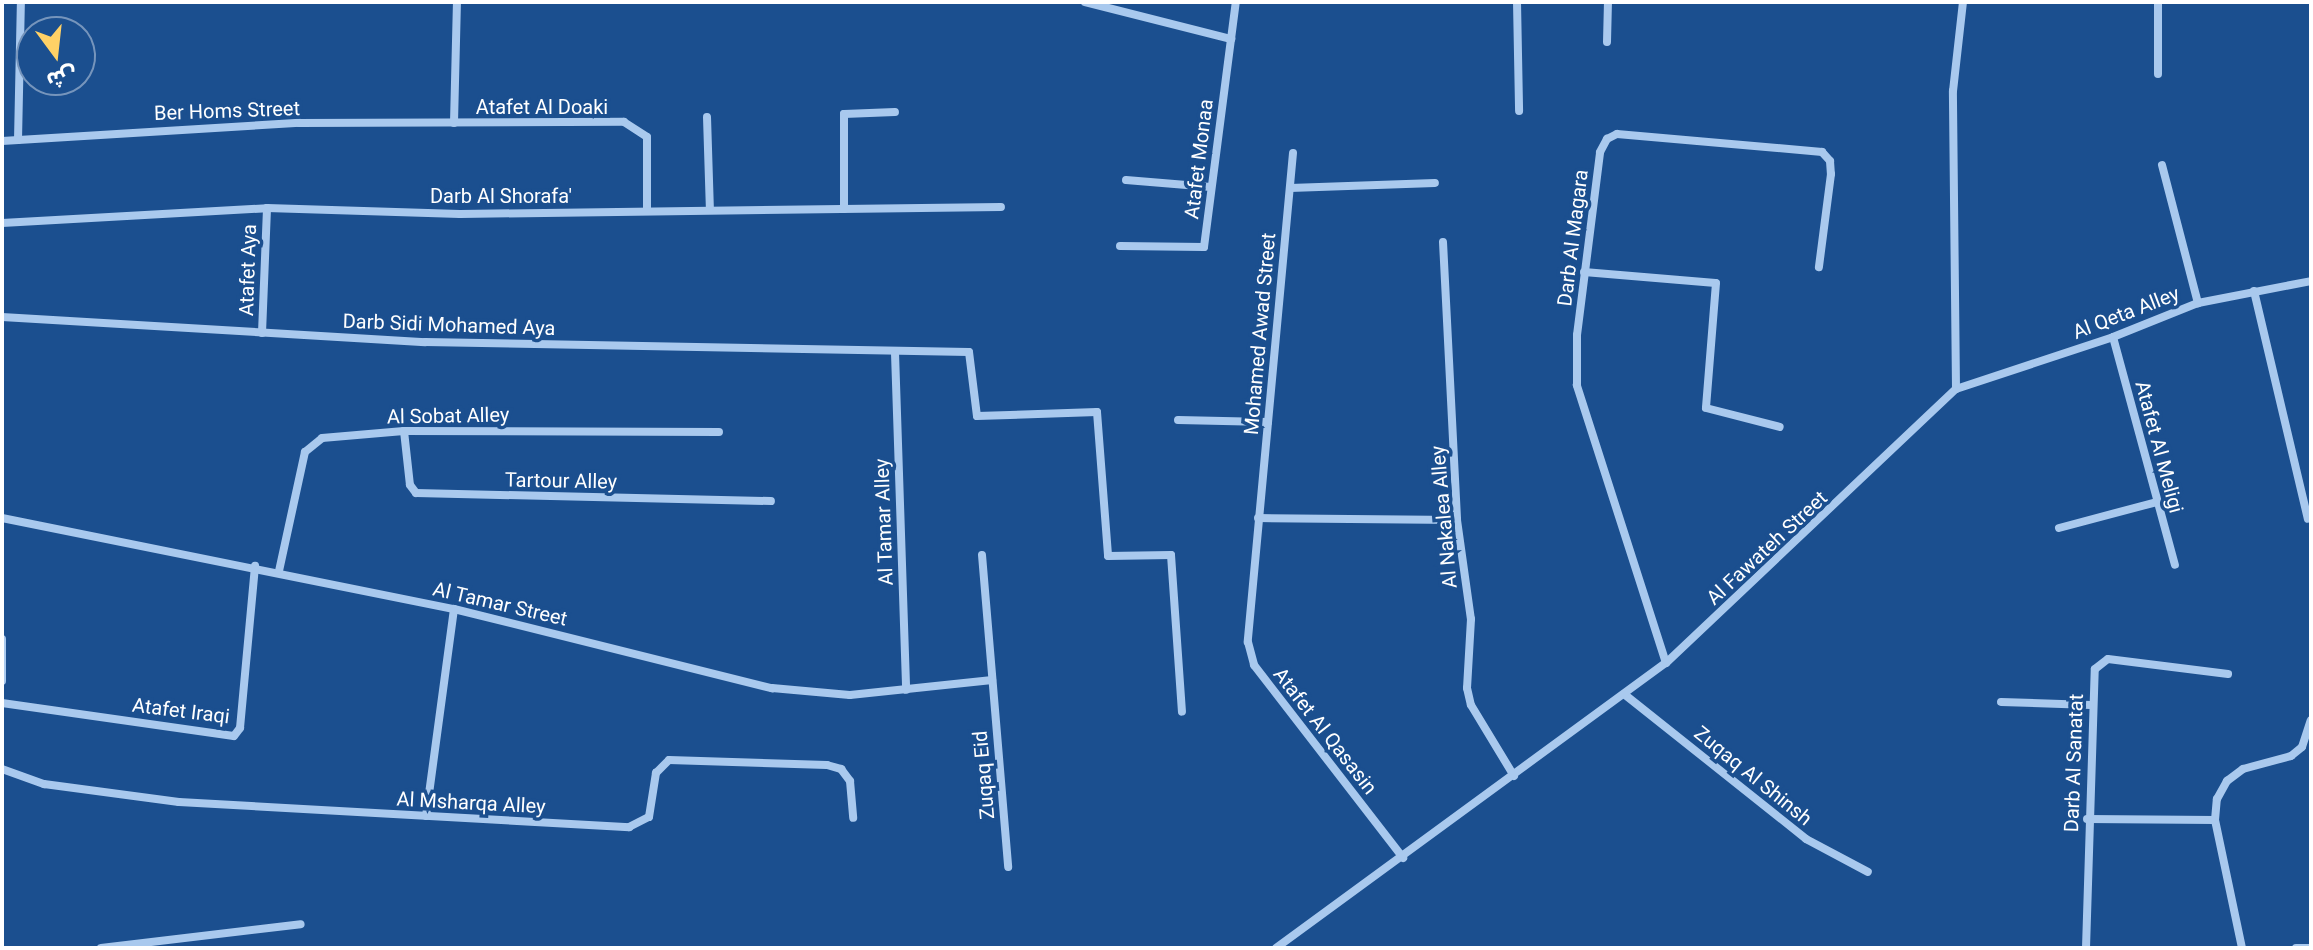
<!DOCTYPE html>
<meta charset="utf-8">
<style>
body{margin:0}
#map{position:relative;width:2313px;height:950px;overflow:hidden;background:#1b4f8f;font-family:Roboto,"Noto Sans Arabic",sans-serif}
div>[style]{position:absolute}
[style*='--x']{left:calc(var(--x)*1px);top:calc(var(--y)*1px);width:calc(var(--w)*1px);rotate:calc(var(--a)*1deg)}
.street>*{height:8px;margin:-4px;padding:0 4px;transform-origin:4px;border-radius:4px;background:#a9c9ee}
span{translate:-50% -50%;white-space:nowrap;text-align:center;line-height:1.15;-webkit-text-stroke:7px #1b4f8f;paint-order:stroke}
.street-label{font-size:20px;color:#fff}
.frame{position:absolute;inset:0;border:4px solid #fff;pointer-events:none}
.north{position:absolute;left:16px;top:16px;width:80px;height:80px;box-sizing:border-box;background:#1b4f8f;border:2px solid #7695bc;border-radius:50%;rotate:165deg;font-size:22px;font-weight:700;line-height:32px;text-align:center;color:#fff}
.north::after{content:'';display:block;margin:auto;width:28px;height:36px;background:#ffd166;clip-path:polygon(50% 0,100% 100%,50% 72%,0 100%)}
</style>
<div id="map">
<div class="street">
<i style="--x:1085;--y:2;--w:151;--a:14.2"></i>
<i style="--x:1517;--y:2;--w:109;--a:88.9"></i>
<i style="--x:1607;--y:42;--w:40;--a:-88.6"></i>
<i style="--x:2158;--y:74;--w:72;--a:-90"></i>
<i style="--x:707;--y:117;--w:93;--a:88.2"></i>
<i style="--x:454;--y:123;--w:121;--a:-88.6"></i>
<i style="--x:18;--y:140;--w:138;--a:-88.8"></i>
<i style="--x:2;--y:141;--w:298;--a:-3.5"></i>
<i style="--x:299;--y:123;--w:325;--a:-0.2"></i>
<i style="--x:624;--y:122;--w:27;--a:33"></i>
<i style="--x:647;--y:137;--w:74;--a:90"></i>
<i style="--x:1293;--y:153;--w:491;--a:95.3"></i>
<i style="--x:1248;--y:642;--w:24;--a:75"></i>
<i style="--x:1254;--y:665;--w:244;--a:52.3"></i>
<i style="--x:2162;--y:165;--w:143;--a:75.4"></i>
<i style="--x:1126;--y:180;--w:85;--a:4.7"></i>
<i style="--x:1290;--y:188;--w:145;--a:-2"></i>
<i style="--x:844;--y:209;--w:95;--a:-90"></i>
<i style="--x:844;--y:114;--w:51;--a:-2.2"></i>
<i style="--x:2;--y:223;--w:265;--a:-3.2"></i>
<i style="--x:267;--y:208;--w:193;--a:1.8"></i>
<i style="--x:460;--y:214;--w:541;--a:-0.74"></i>
<i style="--x:1443;--y:242;--w:278;--a:87.1"></i>
<i style="--x:1457;--y:520;--w:100;--a:82"></i>
<i style="--x:1471;--y:619;--w:69;--a:93.3"></i>
<i style="--x:1467;--y:688;--w:17;--a:77"></i>
<i style="--x:1471;--y:705;--w:83;--a:58.8"></i>
<i style="--x:1120;--y:246;--w:84;--a:0.7"></i>
<i style="--x:1204;--y:247;--w:247;--a:-82.6"></i>
<i style="--x:1584;--y:272;--w:132;--a:4.8"></i>
<i style="--x:1716;--y:283;--w:125;--a:94.6"></i>
<i style="--x:1706;--y:408;--w:76;--a:14.4"></i>
<i style="--x:2254;--y:291;--w:234;--a:76.7"></i>
<i style="--x:2;--y:317;--w:424;--a:3.4"></i>
<i style="--x:425;--y:342;--w:544;--a:1.05"></i>
<i style="--x:969;--y:352;--w:64;--a:82.9"></i>
<i style="--x:977;--y:416;--w:120;--a:-1.9"></i>
<i style="--x:1097;--y:412;--w:144;--a:85.6"></i>
<i style="--x:1108;--y:556;--w:63;--a:-0.9"></i>
<i style="--x:1171;--y:555;--w:157;--a:86"></i>
<i style="--x:262;--y:333;--w:125;--a:-87.7"></i>
<i style="--x:2113;--y:337;--w:236;--a:74.8"></i>
<i style="--x:895;--y:353;--w:337;--a:88.1"></i>
<i style="--x:1956;--y:389;--w:165;--a:-18.3"></i>
<i style="--x:2113;--y:337;--w:92;--a:-21.8"></i>
<i style="--x:2198;--y:303;--w:115;--a:-11"></i>
<i style="--x:1178;--y:420;--w:90;--a:1.3"></i>
<i style="--x:404;--y:431;--w:54;--a:83.7"></i>
<i style="--x:410;--y:485;--w:10;--a:53"></i>
<i style="--x:416;--y:493;--w:355;--a:1.3"></i>
<i style="--x:2;--y:518;--w:461;--a:11.4"></i>
<i style="--x:454;--y:609;--w:328;--a:14"></i>
<i style="--x:772;--y:688;--w:78;--a:5.1"></i>
<i style="--x:850;--y:695;--w:143;--a:-6"></i>
<i style="--x:1258;--y:518;--w:199;--a:0.6"></i>
<i style="--x:2059;--y:528;--w:101;--a:-14.9"></i>
<i style="--x:982;--y:555;--w:313;--a:85.2"></i>
<i style="--x:279;--y:571;--w:122;--a:-77.7"></i>
<i style="--x:305;--y:452;--w:22;--a:-39"></i>
<i style="--x:322;--y:438;--w:82;--a:-4.9"></i>
<i style="--x:404;--y:431;--w:315;--a:0.2"></i>
<i style="--x:2;--y:639;--w:42;--a:90"></i>
<i style="--x:1666;--y:663;--w:292;--a:-107.8"></i>
<i style="--x:1577;--y:385;--w:50;--a:-90"></i>
<i style="--x:1577;--y:335;--w:184;--a:-82.8"></i>
<i style="--x:1600;--y:152;--w:15;--a:-62"></i>
<i style="--x:1607;--y:139;--w:11;--a:-27"></i>
<i style="--x:1617;--y:134;--w:206;--a:5"></i>
<i style="--x:1822;--y:152;--w:12;--a:48"></i>
<i style="--x:1830;--y:161;--w:13;--a:86"></i>
<i style="--x:1831;--y:174;--w:94;--a:97.4"></i>
<i style="--x:1624;--y:694;--w:233;--a:38.5"></i>
<i style="--x:1806;--y:839;--w:70;--a:28"></i>
<i style="--x:2001;--y:702;--w:90;--a:1.9"></i>
<i style="--x:2;--y:703;--w:234;--a:8.1"></i>
<i style="--x:234;--y:736;--w:10;--a:-53"></i>
<i style="--x:240;--y:728;--w:163;--a:-84.7"></i>
<i style="--x:2;--y:769;--w:45;--a:19.7"></i>
<i style="--x:44;--y:784;--w:136;--a:7.6"></i>
<i style="--x:179;--y:802;--w:451;--a:3.2"></i>
<i style="--x:629;--y:827;--w:22;--a:-27"></i>
<i style="--x:649;--y:817;--w:45;--a:-81"></i>
<i style="--x:656;--y:773;--w:18;--a:-45"></i>
<i style="--x:669;--y:760;--w:158;--a:1.8"></i>
<i style="--x:827;--y:765;--w:15;--a:16"></i>
<i style="--x:841;--y:769;--w:15;--a:53"></i>
<i style="--x:850;--y:781;--w:37;--a:85"></i>
<i style="--x:426;--y:816;--w:209;--a:-82.3"></i>
<i style="--x:2087;--y:819;--w:128;--a:0.4"></i>
<i style="--x:101;--y:948;--w:201;--a:-6.8"></i>
<i style="--x:1276;--y:948;--w:483;--a:-36.2"></i>
<i style="--x:1666;--y:663;--w:399;--a:-43.4"></i>
<i style="--x:1956;--y:389;--w:298;--a:-90.6"></i>
<i style="--x:1953;--y:91;--w:90;--a:-83.6"></i>
<i style="--x:2086;--y:948;--w:279;--a:-88.2"></i>
<i style="--x:2095;--y:669;--w:16;--a:-38"></i>
<i style="--x:2108;--y:659;--w:121;--a:7.1"></i>
<i style="--x:2242;--y:948;--w:131;--a:-101.9"></i>
<i style="--x:2215;--y:820;--w:21;--a:-85"></i>
<i style="--x:2217;--y:799;--w:21;--a:-61"></i>
<i style="--x:2227;--y:781;--w:20;--a:-37"></i>
<i style="--x:2243;--y:769;--w:50;--a:-15.2"></i>
<i style="--x:2291;--y:756;--w:14;--a:-39"></i>
<i style="--x:2302;--y:747;--w:28;--a:-72"></i>
<i style="--x:2296;--y:948;--w:14;--a:0"></i>
</div>
<div class="street-label">
<span style="left:542px;top:107px">Atafet Al Doaki</span>
<span style="left:227px;top:111px;rotate:-2deg">Ber Homs Street</span>
<span style="left:1199px;top:159px;rotate:-83deg">Atafet Monaa</span>
<span style="left:501px;top:196px">Darb Al Shorafa'</span>
<span style="left:1573px;top:238px;rotate:-83deg">Darb Al Magara</span>
<span style="left:248px;top:270px;rotate:-88deg">Atafet Aya</span>
<span style="left:2126px;top:313px;rotate:-21deg">Al Qeta Alley</span>
<span style="left:449px;top:325px;rotate:2deg">Darb Sidi Mohamed Aya</span>
<span style="left:1260px;top:334px;rotate:-85deg">Mohamed Awad Street</span>
<span style="left:448px;top:416px;rotate:-1deg">Al Sobat Alley</span>
<span style="left:2159px;top:447px;rotate:75deg">Atafet Al Meligi</span>
<span style="left:561px;top:481px;rotate:1deg">Tartour Alley</span>
<span style="left:1444px;top:517px;rotate:-95deg">Al Nakalea Alley</span>
<span style="left:884px;top:522px;rotate:-92deg">Al Tamar Alley</span>
<span style="left:1767px;top:548px;rotate:-43deg">Al Fawateh Street</span>
<span style="left:500px;top:604px;rotate:13deg">Al Tamar Street</span>
<span style="left:181px;top:711px;rotate:7deg">Atafet Iraqi</span>
<span style="left:1325px;top:731px;rotate:52deg">Atafet Al Qasasin</span>
<span style="left:2074px;top:763px;rotate:-88deg">Darb Al Sanatat</span>
<span style="left:984px;top:775px;rotate:-95deg">Zuqaq Eid</span>
<span style="left:1753px;top:776px;rotate:39deg">Zuqaq Al Shinsh</span>
<span style="left:471px;top:803px;rotate:3deg">Al Msharqa Alley</span>
</div>
<div class="frame"></div>
<div class="north">ش</div>
</div>
